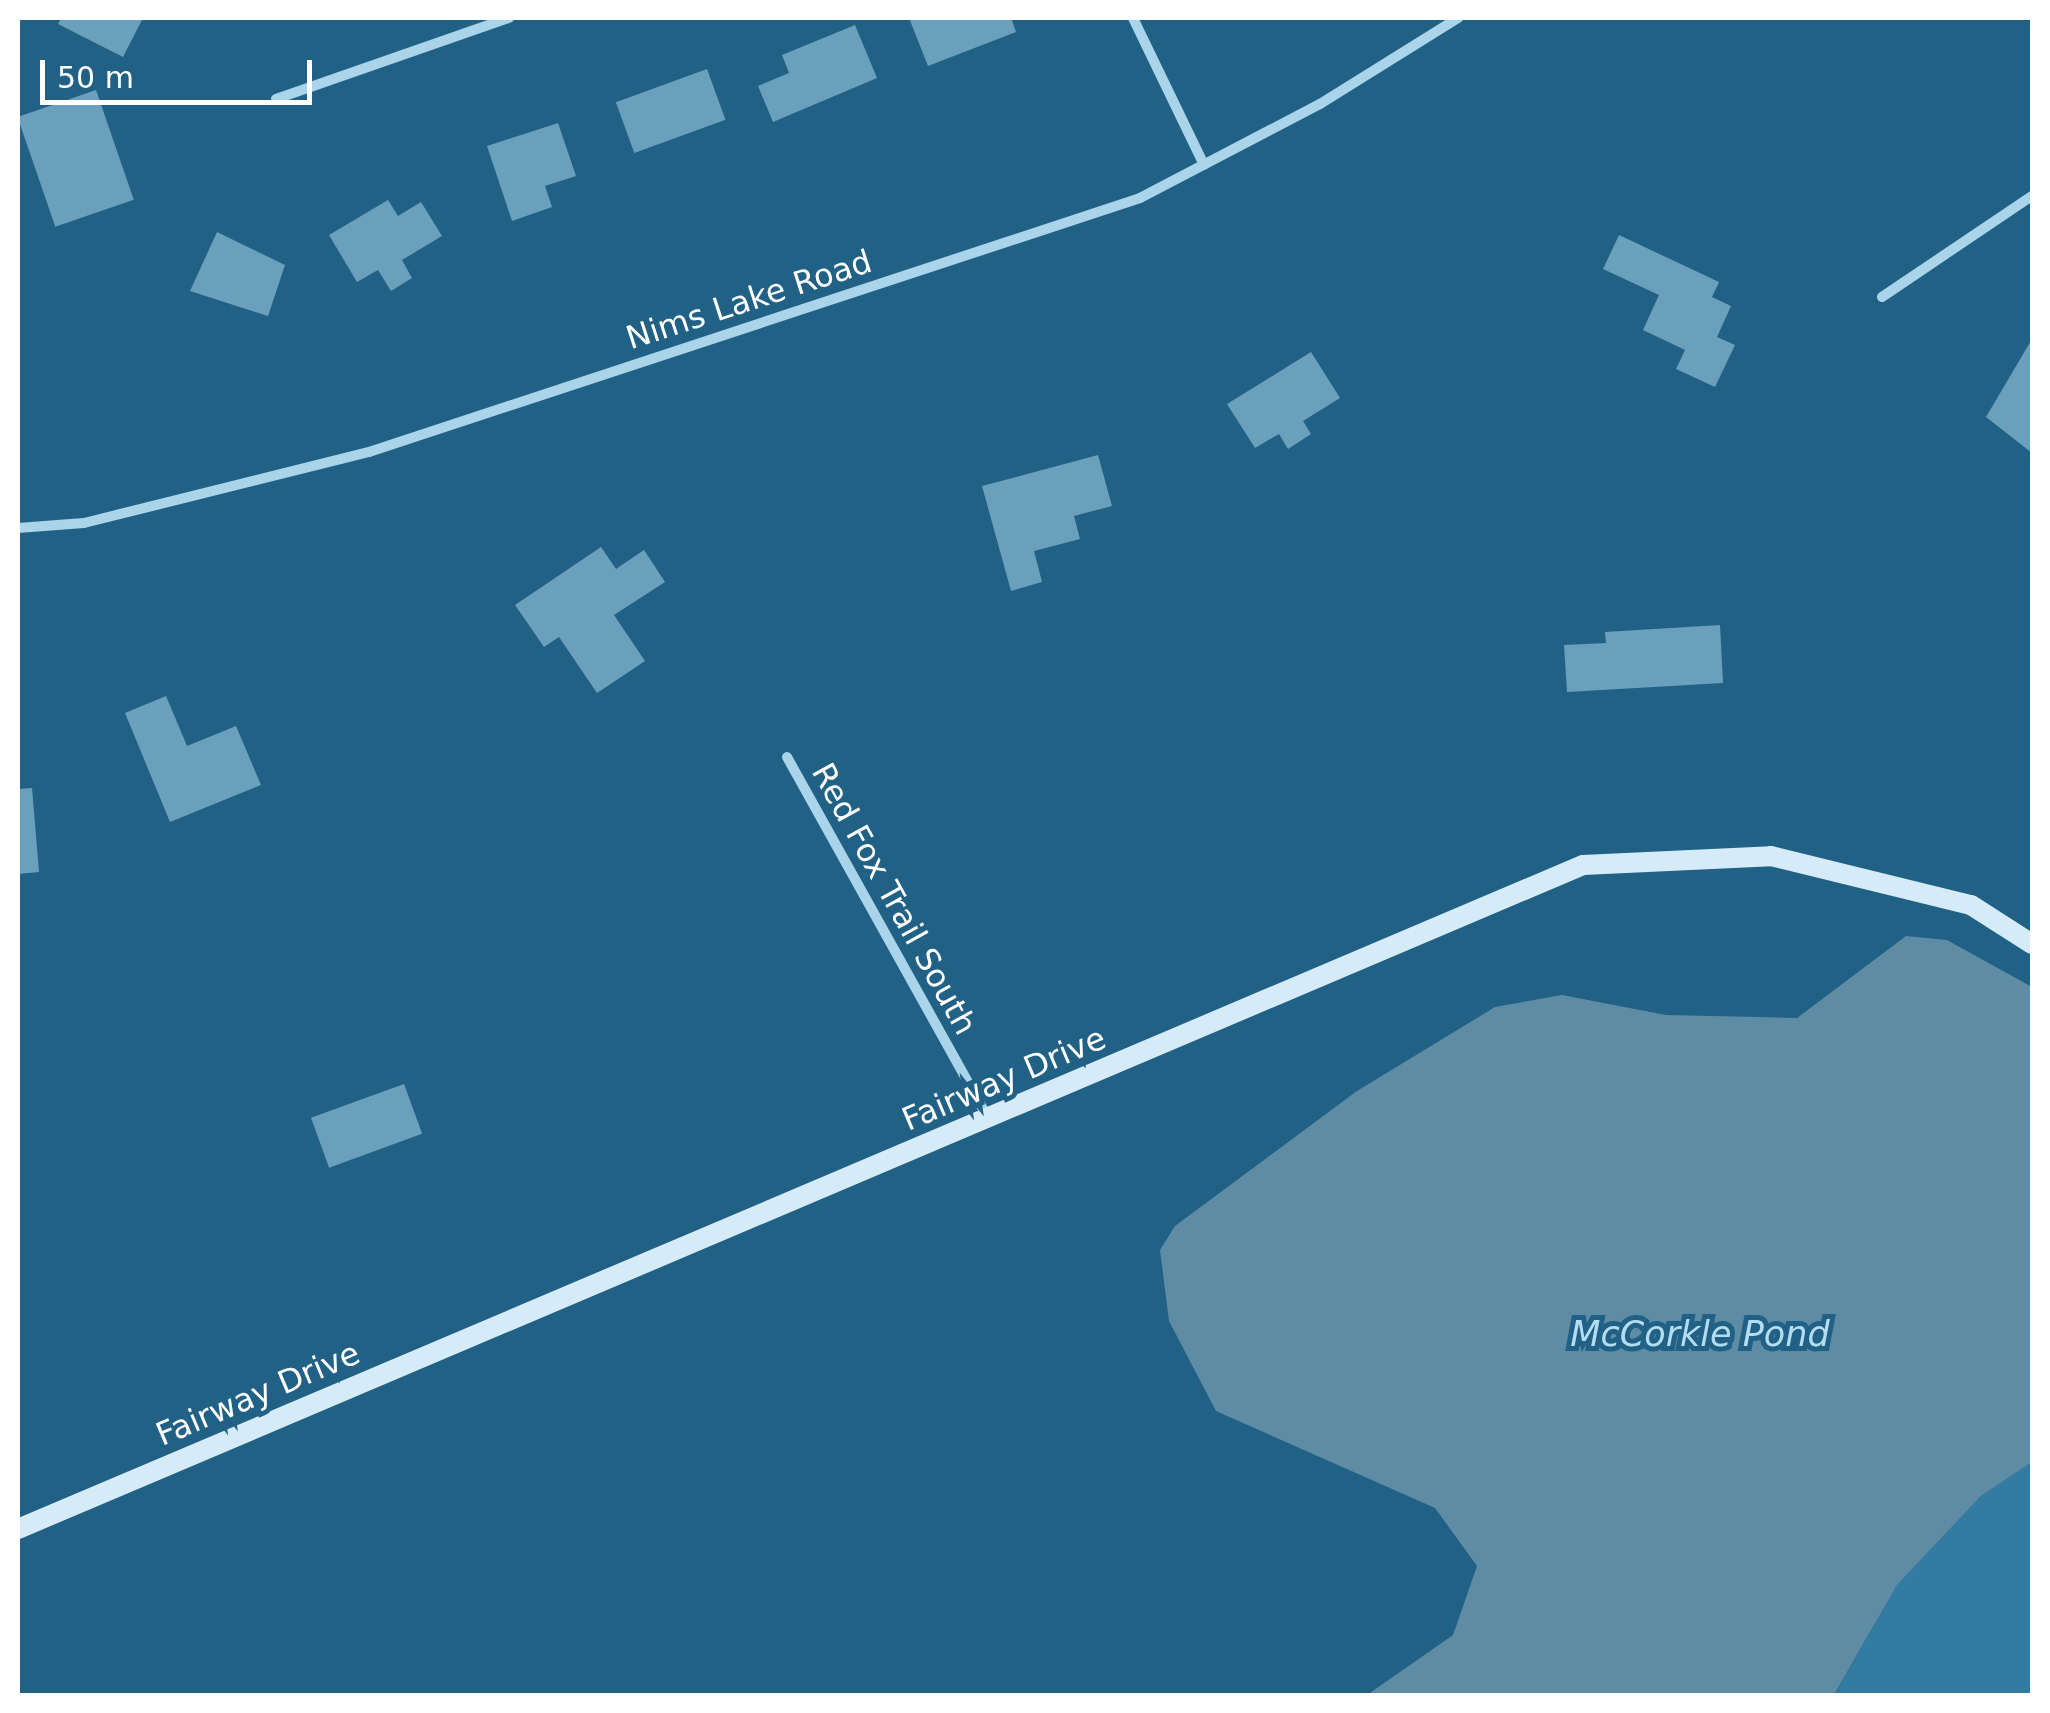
<!DOCTYPE html>
<style>
body{margin:0}
#map{position:relative;width:2050px;height:1713px;overflow:hidden;background:#216185;font-family:"DejaVu Sans",sans-serif}
div>[style]{position:absolute}
[style*='--x']{left:calc(var(--x)*1px);top:calc(var(--y)*1px);width:calc(var(--w)*1px);rotate:calc(var(--a)*1deg)}
.green>*{inset:0;background:#327ba1}
.water>*{inset:0;background:#5e8ca4}
.building>*{inset:0;background:#6aa0bc;transform-origin:0 0}
.street>*{height:10px;margin:-5px;padding:0 5px;transform-origin:5px;border-radius:5px;background:#aad4e9}
.secondary>*{height:20px;margin:-10px;padding:0 10px;transform-origin:10px;border-radius:10px;background:#d5ebf7}
span{translate:-50% -50%;white-space:nowrap;text-align:center;line-height:1.15;-webkit-text-stroke:10px #216185;paint-order:stroke}
.street-label{font-size:32px;color:#fff}
.water-label{font-size:35px;color:#b5ddf1;font-style:italic}
.frame{position:absolute;inset:0;border:20px solid #fff;pointer-events:none}
.scale{position:absolute;left:40px;top:60px;width:272px;height:45px;box-sizing:border-box;border:5px solid #fff;border-top:0;padding-left:12px;font-size:30px;line-height:35px;white-space:nowrap;color:#fff;-webkit-text-stroke:8px #216185;paint-order:stroke}
</style>
<div id="map">
<div class="green">
<i style="clip-path:polygon(2032px 1462px,2032px 1695px,1834px 1696px,1897px 1585px,1981px 1496px)"></i>
</div>
<div class="water">
<i style="clip-path:polygon(1906px 936px,1947px 940px,2032px 987px,2032px 1462px,1981px 1496px,1897px 1585px,1834px 1695px,1367px 1695px,1453px 1635px,1477px 1566px,1435px 1508px,1216px 1411px,1169px 1321px,1160px 1250px,1175px 1226px,1357px 1091px,1495px 1007px,1562px 995px,1666px 1015px,1797px 1018px)"></i>
</div>
<div class="building">
<i style="clip-path:polygon(61px 18px,143px 18px,123px 57px,58px 24px)"></i>
<i style="clip-path:polygon(909px 18px,1011px 18px,1016px 32px,928px 66px)"></i>
<i style="clip-path:polygon(855px 25px,877px 78px,773px 122px,758px 86px,789px 73px,782px 55px)"></i>
<i style="left:707px;top:69px;width:54px;height:97px;rotate:70deg"></i>
<i style="left:96px;top:90px;width:116px;height:83px;rotate:71deg"></i>
<i style="clip-path:polygon(558px 123px,576px 176px,545px 186px,552px 207px,512px 221px,487px 146px)"></i>
<i style="clip-path:polygon(388px 200px,398px 216px,421px 202px,442px 236px,402px 260px,412px 278px,391px 291px,378px 270px,357px 282px,329px 235px)"></i>
<i style="clip-path:polygon(217px 232px,285px 265px,268px 316px,190px 291px)"></i>
<i style="clip-path:polygon(1619px 235px,1719px 282px,1712px 297px,1731px 306px,1717px 337px,1735px 345px,1715px 387px,1676px 369px,1685px 350px,1643px 330px,1659px 295px,1603px 269px)"></i>
<i style="clip-path:polygon(2032px 339px,2032px 453px,1986px 417px)"></i>
<i style="clip-path:polygon(1311px 352px,1340px 398px,1303px 421px,1311px 434px,1288px 449px,1279px 434px,1255px 448px,1227px 404px)"></i>
<i style="clip-path:polygon(1098px 455px,1112px 506px,1074px 516px,1080px 539px,1034px 551px,1042px 582px,1011px 591px,982px 486px)"></i>
<i style="clip-path:polygon(601px 547px,616px 569px,644px 550px,665px 582px,614px 615px,645px 661px,597px 693px,559px 637px,544px 647px,515px 605px)"></i>
<i style="clip-path:polygon(1720px 625px,1723px 683px,1567px 692px,1564px 645px,1606px 643px,1605px 632px)"></i>
<i style="clip-path:polygon(166px 696px,187px 746px,236px 726px,261px 785px,170px 822px,125px 713px)"></i>
<i style="clip-path:polygon(32px 788px,39px 872px,18px 874px,18px 789px)"></i>
<i style="left:404px;top:1084px;width:53px;height:99px;rotate:70deg"></i>
</div>
<div class="street">
<i style="--x:1133;--y:18;--w:163;--a:64.2"></i>
<i style="--x:276;--y:99;--w:247;--a:-19.2"></i>
<i style="--x:1882;--y:297;--w:181;--a:-34"></i>
<i style="--x:18;--y:528;--w:66;--a:-4.3"></i>
<i style="--x:84;--y:523;--w:294;--a:-14"></i>
<i style="--x:369;--y:452;--w:812;--a:-18.23"></i>
<i style="--x:1140;--y:198;--w:203;--a:-27.6"></i>
<i style="--x:1320;--y:104;--w:163;--a:-31.9"></i>
<i style="--x:787;--y:757;--w:412;--a:60.9"></i>
</div>
<div class="secondary">
<i style="--x:18;--y:1529;--w:1700;--a:-22.99"></i>
<i style="--x:1583;--y:865;--w:188;--a:-2.7"></i>
<i style="--x:1771;--y:856;--w:206;--a:13.8"></i>
<i style="--x:1971;--y:905;--w:72;--a:32.6"></i>
</div>
<div class="street-label">
<span style="left:749px;top:300px;rotate:-18deg">Nims Lake Road</span>
<span style="left:894px;top:899px;rotate:61deg">Red Fox Trail South</span>
<span style="left:1004px;top:1079px;rotate:-23deg">Fairway Drive</span>
<span style="left:258px;top:1394px;rotate:-23deg">Fairway Drive</span>
</div>
<div class="water-label">
<span style="left:1700px;top:1334px">McCorkle Pond</span>
</div>
<div class="frame"></div>
<div class="scale">50 m</div>
</div>
